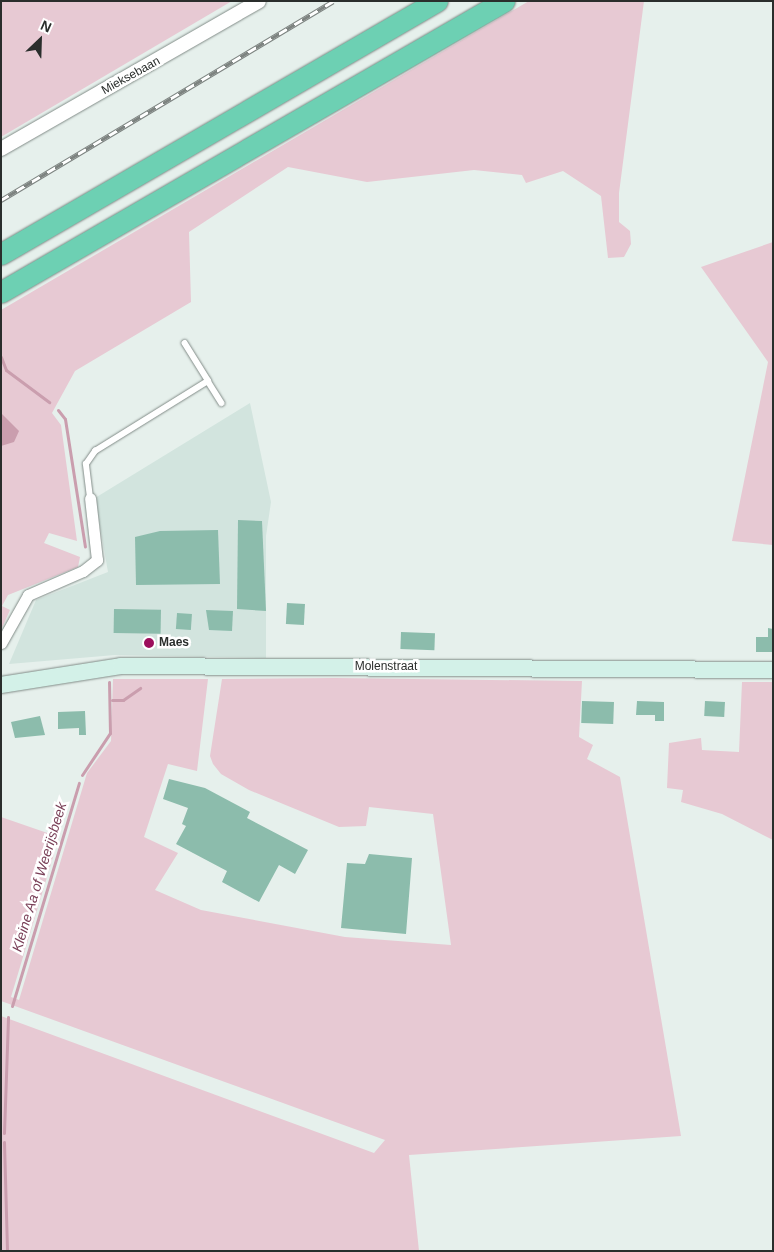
<!DOCTYPE html>
<style>
body{margin:0}
#map{position:relative;width:774px;height:1252px;overflow:hidden;background:#e6f0ec;font-family:Arial,sans-serif}
div>[style]{position:absolute}
[style*='--x']{left:calc(var(--x)*1px);top:calc(var(--y)*1px);width:calc(var(--w)*1px);rotate:calc(var(--a)*1deg)}
.built>*{inset:0;background:#d2e4de}
.green>*{inset:0;background:#e7c9d3}
.water>*{inset:0;background:#ca9eae}
.stream>*{height:3px;margin:-1.5px;padding:0 1.5px;transform-origin:1.5px;border-radius:1.5px;background:#ca9eae}
.building>*{inset:0;background:#8cbcac;transform-origin:0 0}
.roads{filter:drop-shadow(0 0 1px #828c88) drop-shadow(0 0 1px #828c88)}
.service>*{height:5.5px;margin:-2.75px;padding:0 2.75px;transform-origin:2.75px;border-radius:2.75px;background:#fff}
.minor>*{height:11px;margin:-5.5px;padding:0 5.5px;transform-origin:5.5px;border-radius:5.5px;background:#fff}
.tertiary>*{height:14px;margin:-7px;padding:0 7px;transform-origin:7px;border-radius:7px;background:#fff}
.secondary>*{height:16px;margin:-8px;padding:0 8px;transform-origin:8px;border-radius:8px;background:#d3f1e8}
.motorway>*{height:21px;margin:-10.5px;padding:0 10.5px;transform-origin:10.5px;border-radius:10.5px;background:#6dd0b3}
.rail>*{height:5px;margin-top:-2.5px;transform-origin:0;background:repeating-linear-gradient(90deg,#fff 0 9px,#7d8380 0 18px);box-sizing:border-box;border-block:1px solid #7d8380}
.dots>*{width:14px;height:14px;translate:-50% -50%;box-sizing:border-box;border:2px solid #fff;border-radius:50%}
span{translate:-50% -50%;white-space:nowrap;text-align:center;line-height:1.15;-webkit-text-stroke:5px #fff;paint-order:stroke}
.street-label{font-size:12px;color:#2a2e2c}
.poi-label{font-size:12px;color:#2a2e2c;font-weight:700}
.left{translate:0 -50%;text-align:left}
.water-label{font-size:14px;color:#793f57;font-style:italic}
.frame{position:absolute;inset:0;border:2px solid #2a2e2c;pointer-events:none}
.north{position:absolute;left:15px;top:15px;width:50px;height:50px;-webkit-text-stroke:4px #fff;paint-order:stroke;rotate:24deg;font-size:14px;font-weight:700;line-height:20px;text-align:center;color:#2a2e2c}
.north::after{content:'';display:block;margin:auto;width:18px;height:22px;background:#2a2e2c;clip-path:polygon(50% 0,100% 100%,50% 72%,0 100%)}
</style>
<div id="map">
<div class="built">
<i style="clip-path:polygon(250px 403px,271px 502px,266px 536px,266px 658px,115px 655px,9px 664px,36px 600px,108px 572px,95px 498px)"></i>
</div>
<div class="green">
<i style="clip-path:polygon(1px 1px,232px 1px,1px 137px)"></i>
<i style="clip-path:polygon(529px 1px,644px 1px,619px 193px,619px 222px,630px 231px,631px 244px,624px 257px,608px 258px,601px 196px,563px 171px,526px 183px,522px 175px,474px 170px,367px 182px,288px 167px,189px 232px,191px 302px,75px 371px,52px 413px,61px 425px,77px 541px,49px 533px,44px 543px,80px 557px,78px 567px,8px 595px,2px 606px,10px 610px,1px 630px,1px 310px)"></i>
<i style="clip-path:polygon(773px 242px,773px 545px,732px 541px,768px 362px,701px 267px)"></i>
<i style="clip-path:polygon(335px 678px,582px 681px,579px 737px,593px 745px,587px 759px,620px 777px,681px 1136px,409px 1155px,419px 1251px,1px 1251px,1px 1016px,374px 1153px,385px 1140px,1px 1001px,1px 817px,59px 837px,11px 997px,19px 1000px,87px 773px,111px 741px,113px 679px,208px 679px,197px 771px,168px 764px,144px 837px,178px 853px,155px 890px,201px 910px,345px 937px,451px 945px,433px 814px,369px 807px,366px 826px,339px 827px,249px 790px,221px 774px,213px 764px,210px 756px,222px 679px)"></i>
<i style="clip-path:polygon(742px 682px,773px 682px,773px 840px,722px 814px,681px 802px,683px 790px,667px 788px,669px 743px,701px 738px,702px 750px,739px 752px)"></i>
</div>
<div class="water">
<i style="clip-path:polygon(1px 413px,19px 431px,14px 442px,1px 446px)"></i>
</div>
<div class="stream">
<i style="--x:1;--y:357;--w:14;--a:69"></i>
<i style="--x:6;--y:370;--w:54;--a:36.7"></i>
<i style="--x:58;--y:410;--w:11;--a:52"></i>
<i style="--x:65;--y:419;--w:129;--a:81.1"></i>
<i style="--x:112;--y:700;--w:11;--a:0"></i>
<i style="--x:123;--y:700;--w:21;--a:-35"></i>
<i style="--x:82;--y:775;--w:50;--a:-56.3"></i>
<i style="--x:110;--y:733;--w:51;--a:-91.1"></i>
<i style="--x:12;--y:1006;--w:233;--a:-73.3"></i>
<i style="--x:4;--y:1133;--w:116;--a:-88"></i>
<i style="--x:4;--y:1142;--w:109;--a:88.4"></i>
</div>
<div class="building">
<i style="clip-path:polygon(238px 520px,262px 521px,266px 611px,237px 609px)"></i>
<i style="clip-path:polygon(218px 530px,220px 584px,136px 585px,135px 537px,160px 531px)"></i>
<i style="left:287px;top:603px;width:18px;height:21px;rotate:3deg"></i>
<i style="left:114px;top:609px;width:47px;height:24px;rotate:1deg"></i>
<i style="clip-path:polygon(206px 610px,233px 611px,232px 631px,209px 630px)"></i>
<i style="left:177px;top:613px;width:15px;height:16px;rotate:4deg"></i>
<i style="clip-path:polygon(768px 628px,773px 629px,773px 652px,756px 652px,756px 637px,768px 637px)"></i>
<i style="left:401px;top:632px;width:34px;height:17px;rotate:2deg"></i>
<i style="left:582px;top:701px;width:32px;height:22px;rotate:2deg"></i>
<i style="clip-path:polygon(637px 701px,664px 702px,664px 721px,655px 721px,655px 715px,636px 715px)"></i>
<i style="left:705px;top:701px;width:20px;height:15px;rotate:3deg"></i>
<i style="clip-path:polygon(85px 711px,86px 735px,79px 735px,79px 728px,58px 729px,58px 712px)"></i>
<i style="clip-path:polygon(40px 716px,45px 735px,15px 738px,11px 722px)"></i>
<i style="clip-path:polygon(169px 779px,205px 788px,250px 812px,247px 818px,308px 850px,295px 874px,279px 865px,259px 902px,222px 882px,227px 871px,176px 844px,186px 826px,182px 824px,188px 808px,163px 799px)"></i>
<i style="clip-path:polygon(369px 854px,412px 858px,406px 934px,341px 928px,347px 863px,365px 864px)"></i>
</div>
<div class="roads">
<div class="service">
<i style="--x:208;--y:381;--w:26;--a:58"></i>
<i style="--x:90;--y:498;--w:34;--a:-97"></i>
<i style="--x:86;--y:464;--w:16;--a:-55"></i>
<i style="--x:95;--y:451;--w:133;--a:-31.8"></i>
<i style="--x:208;--y:381;--w:44;--a:-121.9"></i>
</div>
<div class="minor">
<i style="--x:1;--y:643;--w:55;--a:-60.6"></i>
<i style="--x:28;--y:595;--w:60;--a:-23.6"></i>
<i style="--x:83;--y:571;--w:18;--a:-38"></i>
<i style="--x:97;--y:560;--w:62;--a:-96.4"></i>
</div>
<div class="tertiary">
<i style="--x:1;--y:149;--w:297;--a:-29.8"></i>
</div>
<div class="secondary">
<i style="--x:1;--y:685;--w:121;--a:-9"></i>
<i style="--x:121;--y:666;--w:652;--a:0.35"></i>
</div>
<div class="motorway">
<i style="--x:1;--y:254;--w:504;--a:-30.13"></i>
<i style="--x:1;--y:292;--w:581;--a:-30.05"></i>
</div>
</div>
<div class="rail">
<i style="--x:1;--y:200;--w:387;--a:-30.9"></i>
</div>
<div class="dots">
<i style="left:149px;top:643px;background:#9c0e5c"></i>
</div>
<div class="street-label">
<span style="left:131px;top:76px;rotate:-29deg">Mieksebaan</span>
<span style="left:386px;top:667px">Molenstraat</span>
</div>
<div class="poi-label">
<span class="left" style="left:159px;top:643px">Maes</span>
</div>
<div class="water-label">
<span style="left:39px;top:877px;rotate:-73deg">Kleine Aa of Weerijsbeek</span>
</div>
<div class="frame"></div>
<div class="north">N</div>
</div>
